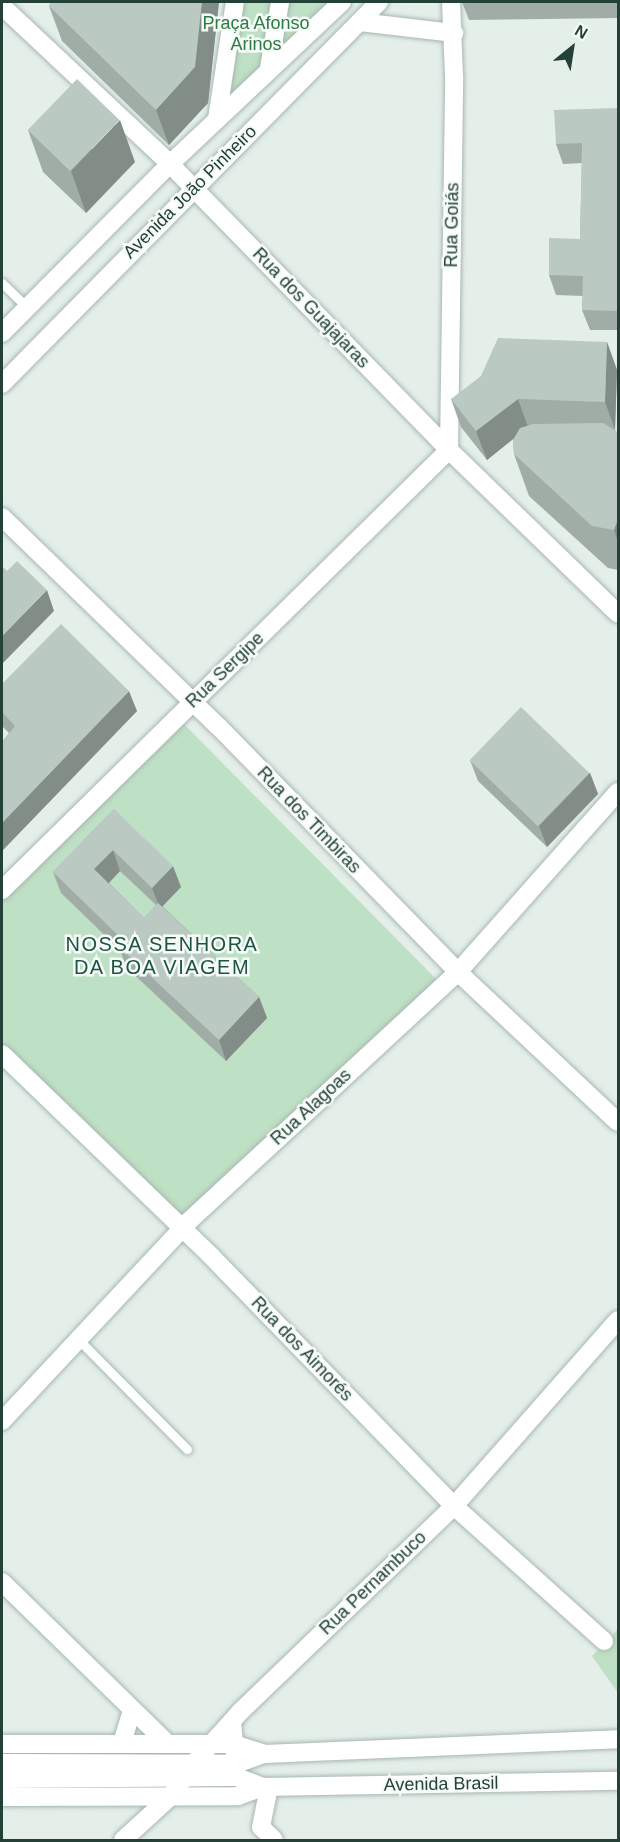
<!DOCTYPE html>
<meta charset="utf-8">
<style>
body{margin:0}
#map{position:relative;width:620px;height:1842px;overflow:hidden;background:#e5efea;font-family:Arial,sans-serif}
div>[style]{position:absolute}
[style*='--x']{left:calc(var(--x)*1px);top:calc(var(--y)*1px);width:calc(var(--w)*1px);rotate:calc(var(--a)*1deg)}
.green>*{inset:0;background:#bee0c4}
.roads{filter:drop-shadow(0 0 2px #a7b7b1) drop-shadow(0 0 2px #a7b7b1)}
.lane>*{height:9px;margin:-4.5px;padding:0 4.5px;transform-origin:4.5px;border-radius:4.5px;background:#fff}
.street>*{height:18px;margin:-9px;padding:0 9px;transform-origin:9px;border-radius:9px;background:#fff}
.secondary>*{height:18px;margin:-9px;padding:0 9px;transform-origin:9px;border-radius:9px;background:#fff}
.wall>*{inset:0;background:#a0ada7}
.shaded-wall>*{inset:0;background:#828d88}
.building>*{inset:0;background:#bac9c2;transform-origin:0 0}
span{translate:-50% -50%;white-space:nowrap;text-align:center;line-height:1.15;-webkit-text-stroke:5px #f6fbf8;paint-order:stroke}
.park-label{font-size:18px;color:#2c7a44}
.street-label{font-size:18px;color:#234137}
.neighbourhood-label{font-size:20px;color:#1e5443;letter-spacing:1.5px}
.frame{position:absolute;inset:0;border:3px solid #234137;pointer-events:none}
.north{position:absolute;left:542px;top:18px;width:60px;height:60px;-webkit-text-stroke:4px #f6fbf8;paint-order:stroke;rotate:30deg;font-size:16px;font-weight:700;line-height:24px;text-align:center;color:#234137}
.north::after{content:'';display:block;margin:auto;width:21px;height:27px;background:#234137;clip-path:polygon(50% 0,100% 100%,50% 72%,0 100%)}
</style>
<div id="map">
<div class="green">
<i style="clip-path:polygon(228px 2px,335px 2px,211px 125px)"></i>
<i style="clip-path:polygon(177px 717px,443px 986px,195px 1224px,171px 1214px,2px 1050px,2px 890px)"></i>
<i style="clip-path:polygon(618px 1629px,618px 1693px,592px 1656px)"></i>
</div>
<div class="roads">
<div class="lane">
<i style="--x:2;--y:283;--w:35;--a:44"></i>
<i style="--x:78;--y:1339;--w:155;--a:45.3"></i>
</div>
<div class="street">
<i style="--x:269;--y:68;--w:67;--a:-80.5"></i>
<i style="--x:217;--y:119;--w:118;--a:-81.3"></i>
<i style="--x:458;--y:972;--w:241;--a:-48.4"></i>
<i style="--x:2;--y:1054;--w:291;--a:44"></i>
<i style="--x:211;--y:1256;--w:349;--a:45.8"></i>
<i style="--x:454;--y:1506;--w:202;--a:42"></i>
<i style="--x:2;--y:1582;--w:229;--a:44.3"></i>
<i style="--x:122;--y:1743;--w:34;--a:-73"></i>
<i style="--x:269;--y:1787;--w:41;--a:101.3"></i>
<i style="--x:261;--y:1827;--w:18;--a:45"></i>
<i style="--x:123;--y:1840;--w:65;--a:-42.5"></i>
<i style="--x:171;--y:1796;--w:42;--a:-54.8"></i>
<i style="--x:195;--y:1762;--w:69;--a:-48"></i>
<i style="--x:241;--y:1711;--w:296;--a:-43.9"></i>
<i style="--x:454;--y:1506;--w:248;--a:-48.6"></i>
</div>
<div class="secondary">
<i style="--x:2;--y:6;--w:231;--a:43.2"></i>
<i style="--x:170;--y:164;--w:400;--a:45.7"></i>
<i style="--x:449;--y:450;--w:235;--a:44.1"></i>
<i style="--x:360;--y:22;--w:95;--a:6.7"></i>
<i style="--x:2;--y:333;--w:238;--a:-45.2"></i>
<i style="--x:170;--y:164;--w:236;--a:-43.3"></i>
<i style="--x:2;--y:384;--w:537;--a:-45.38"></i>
<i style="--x:2;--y:517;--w:301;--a:44.1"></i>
<i style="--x:218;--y:726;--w:344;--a:45.7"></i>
<i style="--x:458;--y:972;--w:219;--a:43.2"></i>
<i style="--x:2;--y:890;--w:627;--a:-44.55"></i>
<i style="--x:449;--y:450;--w:374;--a:-89.2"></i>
<i style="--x:454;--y:76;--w:74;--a:-92.3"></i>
<i style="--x:2;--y:1421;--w:274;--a:-46.9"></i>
<i style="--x:189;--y:1221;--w:367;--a:-42.8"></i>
<i style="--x:232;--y:1721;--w:34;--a:85"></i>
<i style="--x:2;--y:1744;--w:232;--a:0"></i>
<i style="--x:234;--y:1744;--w:32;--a:18"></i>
<i style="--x:2;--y:1763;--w:234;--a:0.2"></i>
<i style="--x:236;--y:1764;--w:30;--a:-20"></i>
<i style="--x:264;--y:1754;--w:354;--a:-2.4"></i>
<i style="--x:2;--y:1779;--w:235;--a:-0.5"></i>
<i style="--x:237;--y:1777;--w:28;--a:21"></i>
<i style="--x:2;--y:1797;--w:236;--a:-0.2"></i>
<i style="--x:238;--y:1796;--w:27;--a:-20"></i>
<i style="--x:263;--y:1787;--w:355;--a:-1"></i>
</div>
</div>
<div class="wall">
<i style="clip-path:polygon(50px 2px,219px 2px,208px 103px,169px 145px,62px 41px,49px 6px,51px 3px)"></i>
<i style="clip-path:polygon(462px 2px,618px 2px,618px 18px,469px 20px)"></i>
<i style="clip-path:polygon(618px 108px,618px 330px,590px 330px,582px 310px,583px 296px,556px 295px,549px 275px,580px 239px,582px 163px,563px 164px,556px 144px)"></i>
<i style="clip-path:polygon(28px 130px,135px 162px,86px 213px,43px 172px)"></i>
<i style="clip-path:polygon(607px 342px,617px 370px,615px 430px,618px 434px,618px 570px,608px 568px,529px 496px,514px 454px,513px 439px,487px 460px,461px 427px,451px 399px)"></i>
<i style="clip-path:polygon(2px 684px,137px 711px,2px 851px,2px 742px,9px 733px,2px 726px)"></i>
<i style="clip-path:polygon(470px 760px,590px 773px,598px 794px,547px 847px,478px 781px)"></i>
<i style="clip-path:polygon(evenodd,114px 809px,181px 887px,162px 906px,259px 997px,267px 1018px,226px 1061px,126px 967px,120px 950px,61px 893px,53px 872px,114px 809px,120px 871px,156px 905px,144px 918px,109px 883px,120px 871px)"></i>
</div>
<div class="shaded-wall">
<i style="clip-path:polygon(202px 2px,219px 2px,208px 103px,169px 145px,156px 110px)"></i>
<i style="clip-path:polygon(120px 120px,135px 162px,86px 213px,71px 171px)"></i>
<i style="clip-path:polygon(607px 342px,617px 370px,615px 430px,605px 402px)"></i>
<i style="clip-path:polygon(518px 399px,528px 427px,487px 460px,476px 431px)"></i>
<i style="clip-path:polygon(618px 519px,618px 542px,614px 530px)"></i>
<i style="clip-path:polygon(47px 590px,54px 611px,2px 664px,2px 636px)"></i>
<i style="clip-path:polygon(129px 691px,137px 711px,2px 851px,2px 823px)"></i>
<i style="clip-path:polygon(590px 773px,598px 794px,547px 847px,539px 826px)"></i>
<i style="clip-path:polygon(113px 850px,120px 871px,102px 890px,94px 869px)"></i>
<i style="clip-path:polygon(173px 866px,181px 887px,160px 909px,152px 888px)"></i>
<i style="clip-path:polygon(259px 997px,267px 1018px,226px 1061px,219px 1040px)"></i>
</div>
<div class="building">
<i style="clip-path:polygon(51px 2px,202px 2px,195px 67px,156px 110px,49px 6px)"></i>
<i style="left:77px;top:79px;width:59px;height:71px;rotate:44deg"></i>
<i style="clip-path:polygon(618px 108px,618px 311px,582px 310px,583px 276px,549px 275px,549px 238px,580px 239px,582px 143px,556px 144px,554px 110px)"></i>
<i style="clip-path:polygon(498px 338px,607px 342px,605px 402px,518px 399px,476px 431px,451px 399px,481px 376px)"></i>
<i style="clip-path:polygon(603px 423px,616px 431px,618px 434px,618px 519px,614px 530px,592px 526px,514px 454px,513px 440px,520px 428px,533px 424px)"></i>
<i style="clip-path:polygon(17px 561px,47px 590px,2px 636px,2px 566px,7px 571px)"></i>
<i style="clip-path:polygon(61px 624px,129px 691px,2px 823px,2px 742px,15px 726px,2px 712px,2px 684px)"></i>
<i style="left:521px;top:707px;width:95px;height:74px;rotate:44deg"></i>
<i style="clip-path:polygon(114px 809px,173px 866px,152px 888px,113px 850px,94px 869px,144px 918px,158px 903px,259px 997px,219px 1040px,118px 946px,123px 940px,53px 872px)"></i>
</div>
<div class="park-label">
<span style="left:256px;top:34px">Praça Afonso<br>Arinos</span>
</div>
<div class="street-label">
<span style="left:190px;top:192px;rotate:-45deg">Avenida João Pinheiro</span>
<span style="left:452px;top:225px;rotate:-89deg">Rua Goiás</span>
<span style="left:311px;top:308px;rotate:46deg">Rua dos Guajajaras</span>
<span style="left:225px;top:670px;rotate:-44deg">Rua Sergipe</span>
<span style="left:309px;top:820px;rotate:46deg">Rua dos Timbiras</span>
<span style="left:311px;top:1107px;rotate:-43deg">Rua Alagoas</span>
<span style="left:302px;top:1349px;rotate:46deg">Rua dos Aimorés</span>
<span style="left:373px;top:1583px;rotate:-44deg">Rua Pernambuco</span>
<span style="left:441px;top:1784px;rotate:-1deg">Avenida Brasil</span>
</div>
<div class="neighbourhood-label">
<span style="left:162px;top:956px">NOSSA SENHORA<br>DA BOA VIAGEM</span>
</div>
<div class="frame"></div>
<div class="north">N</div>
</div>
